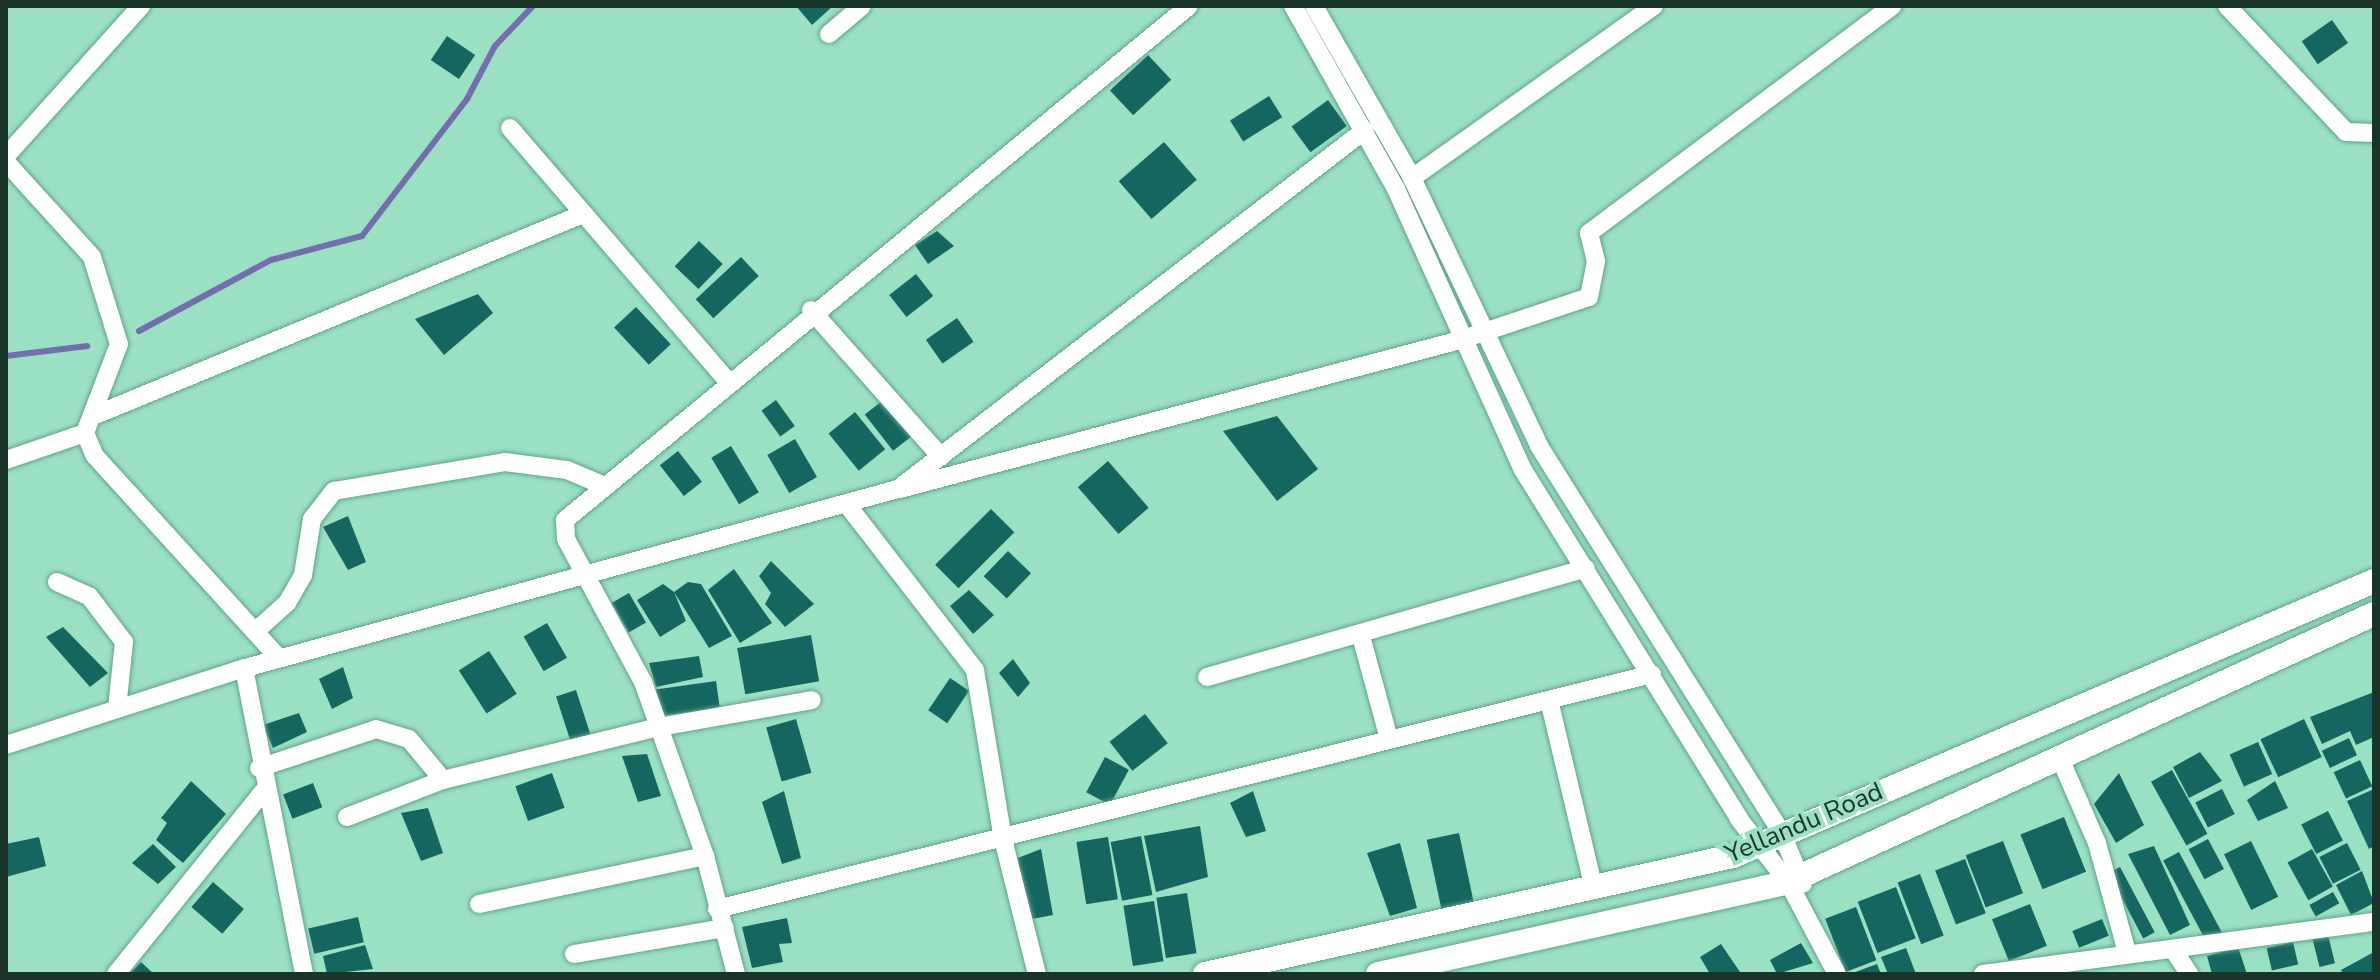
<!DOCTYPE html>
<style>
body{margin:0}
#map{position:relative;width:2380px;height:980px;overflow:hidden;background:#9ce0c4;font-family:"Nunito Sans",sans-serif}
div>[style]{position:absolute}
[style*='--x']{left:calc(var(--x)*1px);top:calc(var(--y)*1px);width:calc(var(--w)*1px);rotate:calc(var(--a)*1deg)}
.stream>*{height:6px;margin:-3px;padding:0 3px;transform-origin:3px;border-radius:3px;background:#736fac}
.building>*{inset:0;background:#156660;transform-origin:0 0}
.roads{filter:drop-shadow(0 0 2px #61a489) drop-shadow(0 0 2px #61a489)}
.minor>*{height:18px;margin:-9px;padding:0 9px;transform-origin:9px;border-radius:9px;background:#fff}
.secondary>*{height:24px;margin:-12px;padding:0 12px;transform-origin:12px;border-radius:12px;background:#fff}
span{translate:-50% -50%;white-space:nowrap;text-align:center;line-height:1.15;-webkit-text-stroke:8px #9ce0c4;paint-order:stroke}
.street-label{font-size:26px;color:#19352a}
.frame{position:absolute;inset:0;border:8px solid #19352a;pointer-events:none}
</style>
<div id="map">
<div class="stream">
<i style="--x:139;--y:331;--w:150;--a:-28.3"></i>
<i style="--x:271;--y:260;--w:94;--a:-14.8"></i>
<i style="--x:362;--y:236;--w:173;--a:-52.5"></i>
<i style="--x:467;--y:99;--w:60;--a:-62.2"></i>
<i style="--x:495;--y:46;--w:55;--a:-46.5"></i>
<i style="--x:6;--y:356;--w:82;--a:-7"></i>
</div>
<div class="building">
<i style="clip-path:polygon(796px 6px,833px 6px,812px 25px)"></i>
<i style="left:2332px;top:20px;width:28px;height:37px;rotate:55deg"></i>
<i style="left:447px;top:36px;width:34px;height:29px;rotate:34deg"></i>
<i style="left:1148px;top:55px;width:34px;height:52px;rotate:47deg"></i>
<i style="left:1269px;top:96px;width:25px;height:46px;rotate:58deg"></i>
<i style="left:1328px;top:100px;width:32px;height:45px;rotate:54deg"></i>
<i style="left:1164px;top:142px;width:50px;height:60px;rotate:49deg"></i>
<i style="clip-path:polygon(937px 231px,954px 246px,928px 264px,915px 245px)"></i>
<i style="left:699px;top:241px;width:33px;height:35px;rotate:44deg"></i>
<i style="left:741px;top:257px;width:26px;height:62px;rotate:47deg"></i>
<i style="left:916px;top:274px;width:28px;height:34px;rotate:52deg"></i>
<i style="clip-path:polygon(478px 294px,493px 313px,444px 355px,415px 319px)"></i>
<i style="left:636px;top:307px;width:51px;height:30px;rotate:47deg"></i>
<i style="left:957px;top:318px;width:29px;height:38px;rotate:55deg"></i>
<i style="left:886px;top:398px;width:46px;height:27px;rotate:52deg"></i>
<i style="left:776px;top:400px;width:32px;height:18px;rotate:54deg"></i>
<i style="left:855px;top:412px;width:48px;height:34px;rotate:51deg"></i>
<i style="clip-path:polygon(1277px 416px,1318px 469px,1277px 501px,1223px 431px)"></i>
<i style="left:795px;top:439px;width:44px;height:32px;rotate:60deg"></i>
<i style="left:731px;top:446px;width:54px;height:23px;rotate:59deg"></i>
<i style="left:678px;top:451px;width:39px;height:23px;rotate:52deg"></i>
<i style="left:1108px;top:461px;width:62px;height:40px;rotate:49deg"></i>
<i style="left:991px;top:509px;width:33px;height:79px;rotate:45deg"></i>
<i style="clip-path:polygon(348px 516px,366px 562px,348px 570px,323px 527px)"></i>
<i style="left:1008px;top:551px;width:32px;height:35px;rotate:44deg"></i>
<i style="clip-path:polygon(771px 561px,814px 604px,785px 627px,765px 604px,771px 593px,759px 576px)"></i>
<i style="clip-path:polygon(734px 569px,772px 623px,740px 643px,708px 590px)"></i>
<i style="clip-path:polygon(688px 582px,701px 584px,732px 636px,709px 648px,674px 592px,686px 621px,660px 637px,637px 600px,663px 584px,674px 592px)"></i>
<i style="clip-path:polygon(969px 590px,994px 615px,973px 634px,950px 606px)"></i>
<i style="left:629px;top:593px;width:34px;height:20px;rotate:60deg"></i>
<i style="left:547px;top:623px;width:40px;height:27px;rotate:60deg"></i>
<i style="clip-path:polygon(63px 627px,108px 673px,90px 687px,46px 637px)"></i>
<i style="left:811px;top:635px;width:47px;height:75px;rotate:80deg"></i>
<i style="left:489px;top:651px;width:51px;height:36px;rotate:57deg"></i>
<i style="clip-path:polygon(699px 656px,703px 677px,656px 687px,649px 663px)"></i>
<i style="clip-path:polygon(1013px 659px,1030px 683px,1018px 697px,999px 673px)"></i>
<i style="clip-path:polygon(343px 667px,353px 698px,332px 709px,319px 679px)"></i>
<i style="left:950px;top:678px;width:23px;height:39px;rotate:34deg"></i>
<i style="left:716px;top:681px;width:27px;height:61px;rotate:82deg"></i>
<i style="left:576px;top:690px;width:47px;height:21px;rotate:72deg"></i>
<i style="clip-path:polygon(2374px 692px,2374px 737px,2356px 745px,2350px 731px,2322px 744px,2310px 717px)"></i>
<i style="clip-path:polygon(299px 713px,307px 732px,273px 748px,263px 725px)"></i>
<i style="left:1145px;top:714px;width:37px;height:45px;rotate:52deg"></i>
<i style="left:796px;top:719px;width:56px;height:31px;rotate:74deg"></i>
<i style="left:2304px;top:719px;width:42px;height:48px;rotate:65deg"></i>
<i style="left:2349px;top:738px;width:19px;height:30px;rotate:65deg"></i>
<i style="left:2258px;top:742px;width:35px;height:31px;rotate:66deg"></i>
<i style="clip-path:polygon(2200px 752px,2222px 781px,2189px 798px,2173px 767px)"></i>
<i style="clip-path:polygon(647px 754px,661px 796px,638px 802px,622px 756px)"></i>
<i style="left:1105px;top:757px;width:27px;height:40px;rotate:28deg"></i>
<i style="left:2360px;top:760px;width:29px;height:29px;rotate:65deg"></i>
<i style="left:2172px;top:770px;width:73px;height:24px;rotate:61deg"></i>
<i style="left:552px;top:773px;width:37px;height:39px;rotate:70deg"></i>
<i style="clip-path:polygon(2119px 773px,2144px 825px,2116px 843px,2094px 804px)"></i>
<i style="clip-path:polygon(191px 781px,226px 814px,183px 863px,156px 840px,167px 823px,161px 818px)"></i>
<i style="clip-path:polygon(2275px 781px,2288px 808px,2258px 821px,2247px 800px)"></i>
<i style="left:313px;top:783px;width:26px;height:32px;rotate:69deg"></i>
<i style="left:2222px;top:789px;width:28px;height:30px;rotate:63deg"></i>
<i style="clip-path:polygon(2374px 789px,2374px 846px,2369px 849px,2347px 801px)"></i>
<i style="clip-path:polygon(784px 791px,801px 858px,782px 864px,762px 802px)"></i>
<i style="clip-path:polygon(1253px 791px,1266px 831px,1246px 837px,1230px 803px)"></i>
<i style="clip-path:polygon(428px 808px,443px 853px,421px 861px,401px 813px)"></i>
<i style="left:2328px;top:811px;width:33px;height:30px;rotate:63deg"></i>
<i style="left:2064px;top:817px;width:59px;height:47px;rotate:68deg"></i>
<i style="clip-path:polygon(1200px 826px,1208px 877px,1156px 892px,1144px 836px)"></i>
<i style="left:1459px;top:833px;width:71px;height:33px;rotate:78deg"></i>
<i style="left:1141px;top:836px;width:60px;height:31px;rotate:79deg"></i>
<i style="clip-path:polygon(39px 837px,46px 866px,6px 877px,6px 844px)"></i>
<i style="left:1108px;top:837px;width:63px;height:32px;rotate:81deg"></i>
<i style="left:2208px;top:839px;width:34px;height:22px;rotate:62deg"></i>
<i style="left:2003px;top:841px;width:56px;height:40px;rotate:69deg"></i>
<i style="left:2251px;top:841px;width:62px;height:30px;rotate:64deg"></i>
<i style="clip-path:polygon(1400px 843px,1417px 908px,1390px 916px,1367px 853px)"></i>
<i style="left:2347px;top:843px;width:30px;height:31px;rotate:63deg"></i>
<i style="clip-path:polygon(153px 844px,176px 867px,158px 884px,132px 863px)"></i>
<i style="clip-path:polygon(2154px 846px,2190px 925px,2170px 935px,2128px 854px)"></i>
<i style="clip-path:polygon(1041px 849px,1053px 915px,1027px 920px,1013px 860px)"></i>
<i style="left:2312px;top:849px;width:43px;height:28px;rotate:61deg"></i>
<i style="left:2179px;top:852px;width:91px;height:18px;rotate:62deg"></i>
<i style="left:1965px;top:859px;width:58px;height:32px;rotate:69deg"></i>
<i style="left:2120px;top:867px;width:74px;height:13px;rotate:62deg"></i>
<i style="clip-path:polygon(2362px 871px,2374px 903px,2351px 915px,2336px 885px)"></i>
<i style="left:1920px;top:874px;width:66px;height:24px;rotate:69deg"></i>
<i style="left:213px;top:882px;width:41px;height:33px;rotate:41deg"></i>
<i style="left:1896px;top:887px;width:55px;height:41px;rotate:69deg"></i>
<i style="left:2333px;top:892px;width:13px;height:27px;rotate:61deg"></i>
<i style="left:1187px;top:893px;width:61px;height:31px;rotate:81deg"></i>
<i style="left:1154px;top:901px;width:61px;height:31px;rotate:81deg"></i>
<i style="left:2030px;top:904px;width:45px;height:41px;rotate:68deg"></i>
<i style="left:1856px;top:907px;width:57px;height:33px;rotate:69deg"></i>
<i style="left:358px;top:917px;width:26px;height:51px;rotate:77deg"></i>
<i style="clip-path:polygon(787px 918px,792px 943px,779px 944px,783px 962px,752px 968px,742px 927px)"></i>
<i style="left:2102px;top:919px;width:18px;height:32px;rotate:68deg"></i>
<i style="left:2328px;top:935px;width:29px;height:16px;rotate:76deg"></i>
<i style="left:2293px;top:942px;width:23px;height:27px;rotate:77deg"></i>
<i style="clip-path:polygon(1801px 943px,1813px 963px,1777px 974px,1770px 960px)"></i>
<i style="clip-path:polygon(1721px 944px,1740px 972px,1737px 974px,1710px 974px,1700px 957px)"></i>
<i style="clip-path:polygon(365px 945px,373px 969px,327px 974px,323px 956px)"></i>
<i style="clip-path:polygon(2238px 947px,2247px 974px,2212px 974px,2207px 956px)"></i>
<i style="clip-path:polygon(1906px 948px,1916px 974px,1888px 974px,1881px 957px)"></i>
<i style="clip-path:polygon(2374px 952px,2374px 974px,2343px 974px,2341px 970px)"></i>
<i style="clip-path:polygon(141px 962px,154px 974px,129px 974px)"></i>
<i style="clip-path:polygon(1877px 964px,1881px 974px,1850px 974px)"></i>
</div>
<div class="roads">
<div class="minor">
<i style="--x:1293;--y:6;--w:210;--a:60.6"></i>
<i style="--x:1396;--y:189;--w:308;--a:65.7"></i>
<i style="--x:1523;--y:470;--w:410;--a:58.2"></i>
<i style="--x:1739;--y:819;--w:80;--a:52.1"></i>
<i style="--x:1788;--y:882;--w:104;--a:62"></i>
<i style="--x:1314;--y:6;--w:198;--a:60.3"></i>
<i style="--x:1412;--y:178;--w:297;--a:64.6"></i>
<i style="--x:1539;--y:446;--w:458;--a:57.9"></i>
<i style="--x:1782;--y:834;--w:54;--a:67.2"></i>
<i style="--x:2227;--y:6;--w:173;--a:46.6"></i>
<i style="--x:2346;--y:132;--w:28;--a:2"></i>
<i style="--x:829;--y:34;--w:43;--a:-40.3"></i>
<i style="--x:510;--y:128;--w:336;--a:49.3"></i>
<i style="--x:6;--y:156;--w:202;--a:-48"></i>
<i style="--x:6;--y:162;--w:128;--a:47.8"></i>
<i style="--x:92;--y:257;--w:91;--a:72.8"></i>
<i style="--x:119;--y:344;--w:95;--a:110.9"></i>
<i style="--x:85;--y:433;--w:25;--a:67"></i>
<i style="--x:95;--y:456;--w:273;--a:47.7"></i>
<i style="--x:1412;--y:178;--w:297;--a:-35.4"></i>
<i style="--x:811;--y:310;--w:196;--a:48.5"></i>
<i style="--x:98;--y:414;--w:525;--a:-22.41"></i>
<i style="--x:6;--y:460;--w:83;--a:-18.9"></i>
<i style="--x:900;--y:489;--w:579;--a:-14.9"></i>
<i style="--x:1460;--y:340;--w:136;--a:-18.4"></i>
<i style="--x:1589;--y:297;--w:37;--a:-79"></i>
<i style="--x:1596;--y:261;--w:29;--a:-104"></i>
<i style="--x:1589;--y:233;--w:379;--a:-36.8"></i>
<i style="--x:849;--y:507;--w:206;--a:52.3"></i>
<i style="--x:975;--y:670;--w:171;--a:80.6"></i>
<i style="--x:1003;--y:839;--w:139;--a:75.9"></i>
<i style="--x:57;--y:582;--w:35;--a:24"></i>
<i style="--x:89;--y:596;--w:58;--a:52.7"></i>
<i style="--x:124;--y:642;--w:67;--a:96"></i>
<i style="--x:258;--y:629;--w:39;--a:-42"></i>
<i style="--x:287;--y:603;--w:32;--a:-60"></i>
<i style="--x:303;--y:575;--w:57;--a:-80.9"></i>
<i style="--x:312;--y:519;--w:36;--a:-52"></i>
<i style="--x:334;--y:491;--w:173;--a:-9.6"></i>
<i style="--x:505;--y:462;--w:63;--a:7.4"></i>
<i style="--x:567;--y:470;--w:38;--a:23"></i>
<i style="--x:1361;--y:636;--w:107;--a:74.8"></i>
<i style="--x:244;--y:668;--w:312;--a:78.9"></i>
<i style="--x:1207;--y:677;--w:394;--a:-16"></i>
<i style="--x:1549;--y:700;--w:194;--a:76.6"></i>
<i style="--x:6;--y:745;--w:244;--a:-17.9"></i>
<i style="--x:238;--y:670;--w:684;--a:-15.34"></i>
<i style="--x:898;--y:489;--w:589;--a:-37.55"></i>
<i style="--x:2059;--y:756;--w:95;--a:66.4"></i>
<i style="--x:2097;--y:843;--w:114;--a:74.7"></i>
<i style="--x:259;--y:768;--w:123;--a:-18.4"></i>
<i style="--x:376;--y:729;--w:34;--a:17"></i>
<i style="--x:409;--y:739;--w:53;--a:50.3"></i>
<i style="--x:347;--y:817;--w:103;--a:-21.1"></i>
<i style="--x:443;--y:780;--w:222;--a:-13.8"></i>
<i style="--x:659;--y:727;--w:155;--a:-10"></i>
<i style="--x:479;--y:904;--w:231;--a:-12"></i>
<i style="--x:717;--y:909;--w:964;--a:-14.11"></i>
<i style="--x:2173;--y:949;--w:30;--a:57"></i>
<i style="--x:574;--y:954;--w:153;--a:-9.8"></i>
<i style="--x:116;--y:974;--w:234;--a:-51.1"></i>
<i style="--x:736;--y:974;--w:122;--a:-104.7"></i>
<i style="--x:705;--y:856;--w:185;--a:-109.6"></i>
<i style="--x:643;--y:682;--w:162;--a:-118.3"></i>
<i style="--x:566;--y:539;--w:19;--a:-93"></i>
<i style="--x:565;--y:520;--w:808;--a:-39.48"></i>
<i style="--x:1983;--y:974;--w:394;--a:-7.6"></i>
</div>
<div class="secondary">
<i style="--x:1205;--y:974;--w:541;--a:-12.6"></i>
<i style="--x:1733;--y:856;--w:697;--a:-23.22"></i>
<i style="--x:1378;--y:974;--w:420;--a:-12.6"></i>
<i style="--x:1788;--y:882;--w:644;--a:-24.58"></i>
</div>
</div>
<div class="street-label">
<span style="left:1804px;top:823px;rotate:-23deg">Yellandu Road</span>
</div>
<div class="frame"></div>
</div>
